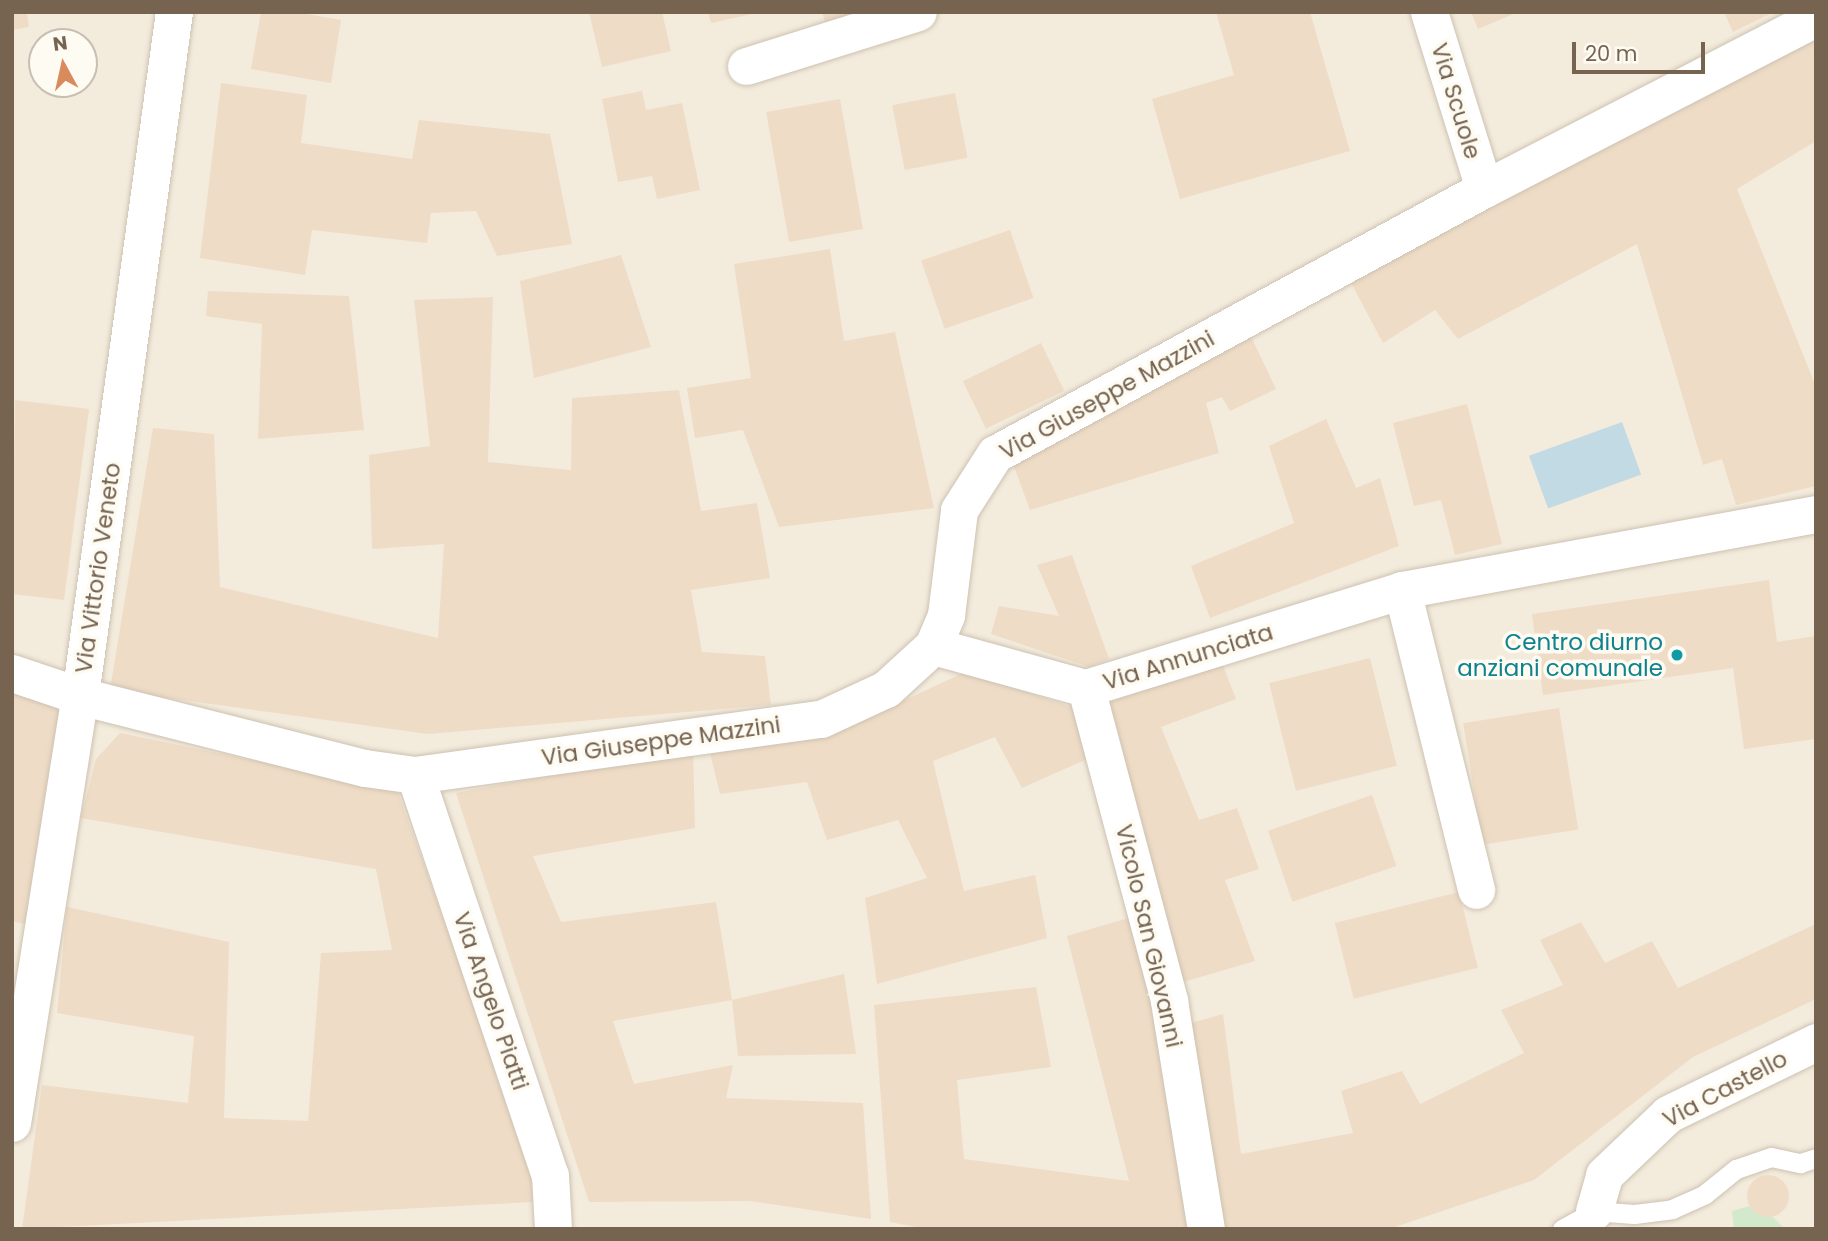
<!DOCTYPE html>
<style>
body{margin:0}
#map{position:relative;width:1828px;height:1241px;overflow:hidden;background:#fbf8ed;font-family:Poppins,sans-serif}
div>[style]{position:absolute}
[style*='--x']{left:calc(var(--x)*1px);top:calc(var(--y)*1px);width:calc(var(--w)*1px);rotate:calc(var(--a)*1deg)}
.residential>*{inset:0;background:#f3ebdc}
.green>*{inset:0;background:#d3e9cb}
.water>*{inset:0;background:#c2dae4;transform-origin:0 0}
.building>*{inset:0;background:#efdcc6;transform-origin:0 0}
.round{border-radius:50%}
.roads{filter:drop-shadow(0 0 2px #cdc2b2) drop-shadow(0 0 2px #cdc2b2)}
.lane>*{height:19px;margin:-9.5px;padding:0 9.5px;transform-origin:9.5px;border-radius:9.5px;background:#fff}
.street>*{height:37px;margin:-18.5px;padding:0 18.5px;transform-origin:18.5px;border-radius:18.5px;background:#fff}
.dots>*{width:19px;height:19px;translate:-50% -50%;box-sizing:border-box;border:4px solid #fefbf3;border-radius:50%}
span{translate:-50% -50%;white-space:nowrap;text-align:center;line-height:1.15;-webkit-text-stroke:7px #fefbf3;paint-order:stroke}
.street-label{font-size:23px;color:#766350}
.culture-label{font-size:23px;color:#0d838f}
.right{translate:-100% -50%;text-align:right}
.frame{position:absolute;inset:0;border:14px solid #766350;pointer-events:none}
.north{position:absolute;left:28px;top:28px;width:70px;height:70px;box-sizing:border-box;background:#fefbf3;border:2px solid #c8beb2;border-radius:50%;rotate:352deg;font-size:19px;font-weight:700;line-height:28px;text-align:center;color:#766350}
.north::after{content:'';display:block;margin:auto;width:24px;height:32px;background:#da8b5d;clip-path:polygon(50% 0,100% 100%,50% 72%,0 100%)}
.scale{position:absolute;left:1572px;top:42px;width:133px;height:32px;box-sizing:border-box;border:4px solid #766350;border-top:0;padding-left:9px;font-size:21px;line-height:24px;white-space:nowrap;color:#766350;-webkit-text-stroke:5px #fefbf3;paint-order:stroke}
</style>
<div id="map">
<div class="residential">
<i style="clip-path:polygon(evenodd,12px 12px,1816px 12px,1816px 1229px,12px 1229px,12px 12px,42px 42px,84px 42px,84px 84px,42px 84px,42px 42px)"></i>
</div>
<div class="green">
<i style="clip-path:polygon(1750px 1206px,1760px 1215px,1773px 1217px,1785px 1229px,1734px 1229px,1732px 1211px)"></i>
</div>
<div class="water">
<i style="left:1622px;top:422px;width:56px;height:99px;rotate:70deg"></i>
</div>
<div class="building">
<i style="clip-path:polygon(12px 12px,27px 12px,29px 27px,12px 30px)"></i>
<i style="clip-path:polygon(261px 12px,295px 12px,341px 20px,331px 83px,251px 69px)"></i>
<i style="clip-path:polygon(589px 12px,662px 12px,671px 51px,602px 67px)"></i>
<i style="clip-path:polygon(708px 12px,755px 12px,756px 13px,711px 23px)"></i>
<i style="clip-path:polygon(822px 12px,892px 12px,828px 31px)"></i>
<i style="clip-path:polygon(1216px 12px,1310px 12px,1350px 151px,1180px 199px,1152px 99px,1234px 75px)"></i>
<i style="clip-path:polygon(1471px 12px,1518px 12px,1478px 29px)"></i>
<i style="clip-path:polygon(1724px 12px,1774px 12px,1733px 32px)"></i>
<i style="clip-path:polygon(1816px 38px,1816px 141px,1737px 189px,1816px 387px,1816px 486px,1736px 505px,1722px 459px,1703px 465px,1637px 244px,1458px 339px,1435px 310px,1383px 343px,1349px 279px)"></i>
<i style="clip-path:polygon(221px 83px,307px 95px,301px 143px,412px 159px,419px 120px,550px 134px,572px 244px,497px 256px,476px 211px,431px 213px,427px 243px,312px 230px,305px 275px,200px 258px)"></i>
<i style="clip-path:polygon(642px 91px,646px 110px,682px 103px,700px 190px,657px 199px,652px 176px,618px 182px,602px 99px)"></i>
<i style="left:955px;top:93px;width:66px;height:64px;rotate:79deg"></i>
<i style="left:840px;top:99px;width:132px;height:75px;rotate:80deg"></i>
<i style="left:1010px;top:230px;width:72px;height:94px;rotate:71deg"></i>
<i style="clip-path:polygon(830px 249px,844px 341px,895px 332px,934px 508px,779px 527px,743px 430px,695px 438px,687px 388px,751px 378px,734px 264px)"></i>
<i style="clip-path:polygon(621px 255px,651px 347px,534px 378px,520px 281px)"></i>
<i style="clip-path:polygon(208px 291px,349px 296px,364px 430px,258px 439px,262px 324px,206px 316px)"></i>
<i style="clip-path:polygon(493px 297px,488px 462px,571px 470px,572px 398px,679px 390px,701px 511px,757px 503px,770px 578px,691px 590px,702px 652px,765px 656px,771px 705px,428px 734px,110px 690px,153px 428px,214px 434px,220px 587px,438px 638px,444px 544px,372px 549px,369px 455px,430px 446px,414px 300px)"></i>
<i style="clip-path:polygon(1246px 326px,1276px 389px,1230px 411px,1222px 397px,1206px 403px,1219px 453px,1030px 510px,1012px 461px)"></i>
<i style="left:1041px;top:343px;width:53px;height:87px;rotate:64deg"></i>
<i style="clip-path:polygon(15px 400px,89px 409px,64px 600px,12px 594px)"></i>
<i style="clip-path:polygon(1467px 404px,1502px 544px,1455px 555px,1441px 500px,1414px 506px,1393px 423px)"></i>
<i style="clip-path:polygon(1326px 419px,1356px 488px,1380px 478px,1399px 546px,1210px 618px,1191px 566px,1294px 523px,1269px 446px)"></i>
<i style="clip-path:polygon(1072px 555px,1109px 659px,1089px 667px,991px 634px,999px 606px,1059px 616px,1037px 565px)"></i>
<i style="clip-path:polygon(1769px 580px,1777px 642px,1816px 636px,1816px 739px,1744px 749px,1733px 668px,1543px 695px,1532px 614px)"></i>
<i style="clip-path:polygon(1220px 658px,1236px 699px,1161px 727px,1199px 820px,1237px 808px,1259px 869px,1225px 880px,1255px 961px,1180px 983px,1100px 705px)"></i>
<i style="left:1370px;top:658px;width:111px;height:104px;rotate:76deg"></i>
<i style="clip-path:polygon(965px 672px,1080px 710px,1096px 755px,1022px 788px,995px 737px,933px 761px,964px 891px,1035px 875px,1047px 938px,877px 984px,865px 898px,927px 878px,898px 820px,827px 840px,807px 782px,720px 794px,709px 749px,849px 726px)"></i>
<i style="clip-path:polygon(12px 688px,61px 703px,31px 926px,12px 921px)"></i>
<i style="left:1559px;top:708px;width:123px;height:97px;rotate:81deg"></i>
<i style="clip-path:polygon(120px 733px,397px 790px,539px 1182px,533px 1202px,22px 1229px,42px 1085px,188px 1103px,194px 1036px,57px 1013px,67px 907px,229px 942px,224px 1118px,308px 1121px,321px 953px,392px 950px,376px 869px,81px 818px,96px 759px)"></i>
<i style="clip-path:polygon(693px 748px,695px 828px,533px 856px,561px 922px,716px 902px,732px 1000px,613px 1021px,634px 1084px,733px 1065px,726px 1098px,863px 1103px,871px 1219px,750px 1201px,589px 1202px,456px 793px)"></i>
<i style="left:1372px;top:795px;width:75px;height:110px;rotate:71deg"></i>
<i style="left:1459px;top:892px;width:78px;height:128px;rotate:76deg"></i>
<i style="clip-path:polygon(1132px 917px,1192px 1168px,1195px 1229px,926px 1229px,890px 1222px,874px 1005px,1036px 987px,1051px 1067px,957px 1080px,964px 1159px,1129px 1181px,1067px 936px)"></i>
<i style="clip-path:polygon(1581px 922px,1605px 963px,1652px 941px,1678px 988px,1816px 924px,1816px 999px,1693px 1057px,1534px 1180px,1389px 1229px,1217px 1229px,1184px 1025px,1223px 1014px,1241px 1154px,1353px 1133px,1341px 1091px,1402px 1071px,1420px 1104px,1524px 1053px,1501px 1010px,1563px 985px,1540px 940px)"></i>
<i style="clip-path:polygon(844px 974px,856px 1054px,738px 1056px,732px 1000px)"></i>
<i class="round" style="left:1747px;top:1175px;width:42px;height:42px"></i>
</div>
<div class="roads">
<div class="lane">
<i style="--x:1562;--y:1229;--w:37;--a:-29"></i>
<i style="--x:1594;--y:1211;--w:40;--a:4.3"></i>
<i style="--x:1634;--y:1214;--w:38;--a:-7"></i>
<i style="--x:1672;--y:1209;--w:36;--a:-24"></i>
<i style="--x:1705;--y:1194;--w:40;--a:-39"></i>
<i style="--x:1736;--y:1169;--w:37;--a:-19"></i>
<i style="--x:1771;--y:1157;--w:30;--a:12"></i>
<i style="--x:1800;--y:1163;--w:17;--a:-17"></i>
</div>
<div class="street">
<i style="--x:1429;--y:12;--w:185;--a:72.7"></i>
<i style="--x:746;--y:66;--w:180;--a:-17.4"></i>
<i style="--x:1402;--y:590;--w:309;--a:76.1"></i>
<i style="--x:933;--y:646;--w:159;--a:15.4"></i>
<i style="--x:1086;--y:688;--w:331;--a:-17.2"></i>
<i style="--x:1402;--y:590;--w:421;--a:-10.4"></i>
<i style="--x:12;--y:673;--w:72;--a:18.7"></i>
<i style="--x:80;--y:696;--w:294;--a:14.2"></i>
<i style="--x:365;--y:768;--w:50;--a:8"></i>
<i style="--x:415;--y:775;--w:410;--a:-7.9"></i>
<i style="--x:821;--y:719;--w:72;--a:-24.8"></i>
<i style="--x:886;--y:689;--w:64;--a:-42.5"></i>
<i style="--x:933;--y:646;--w:34;--a:-67"></i>
<i style="--x:946;--y:615;--w:106;--a:-82.9"></i>
<i style="--x:959;--y:510;--w:67;--a:-57.3"></i>
<i style="--x:995;--y:454;--w:556;--a:-28.45"></i>
<i style="--x:1484;--y:189;--w:373;--a:-27.3"></i>
<i style="--x:1086;--y:688;--w:324;--a:75.1"></i>
<i style="--x:1169;--y:1001;--w:231;--a:80.8"></i>
<i style="--x:415;--y:775;--w:422;--a:71.4"></i>
<i style="--x:550;--y:1175;--w:54;--a:86.8"></i>
<i style="--x:12;--y:1123;--w:432;--a:-81"></i>
<i style="--x:80;--y:696;--w:690;--a:-82.18"></i>
<i style="--x:1594;--y:1211;--w:37;--a:-74"></i>
<i style="--x:1604;--y:1175;--w:88;--a:-43.6"></i>
<i style="--x:1668;--y:1114;--w:165;--a:-25.9"></i>
</div>
</div>
<div class="dots">
<i style="left:1677px;top:655px;background:#0f9aa8"></i>
</div>
<div class="street-label">
<span style="left:1456px;top:101px;rotate:73deg">Via Scuole</span>
<span style="left:1107px;top:395px;rotate:-29deg">Via Giuseppe Mazzini</span>
<span style="left:98px;top:568px;rotate:-82deg">Via Vittorio Veneto</span>
<span style="left:1188px;top:657px;rotate:-17deg">Via Annunciata</span>
<span style="left:661px;top:741px;rotate:-8deg">Via Giuseppe Mazzini</span>
<span style="left:1149px;top:936px;rotate:77deg">Vicolo San Giovanni</span>
<span style="left:491px;top:1001px;rotate:71deg">Via Angelo Piatti</span>
<span style="left:1725px;top:1089px;rotate:-28deg">Via Castello</span>
</div>
<div class="culture-label">
<span class="right" style="left:1663px;top:655px">Centro diurno<br>anziani comunale</span>
</div>
<div class="frame"></div>
<div class="north">N</div>
<div class="scale">20 m</div>
</div>
